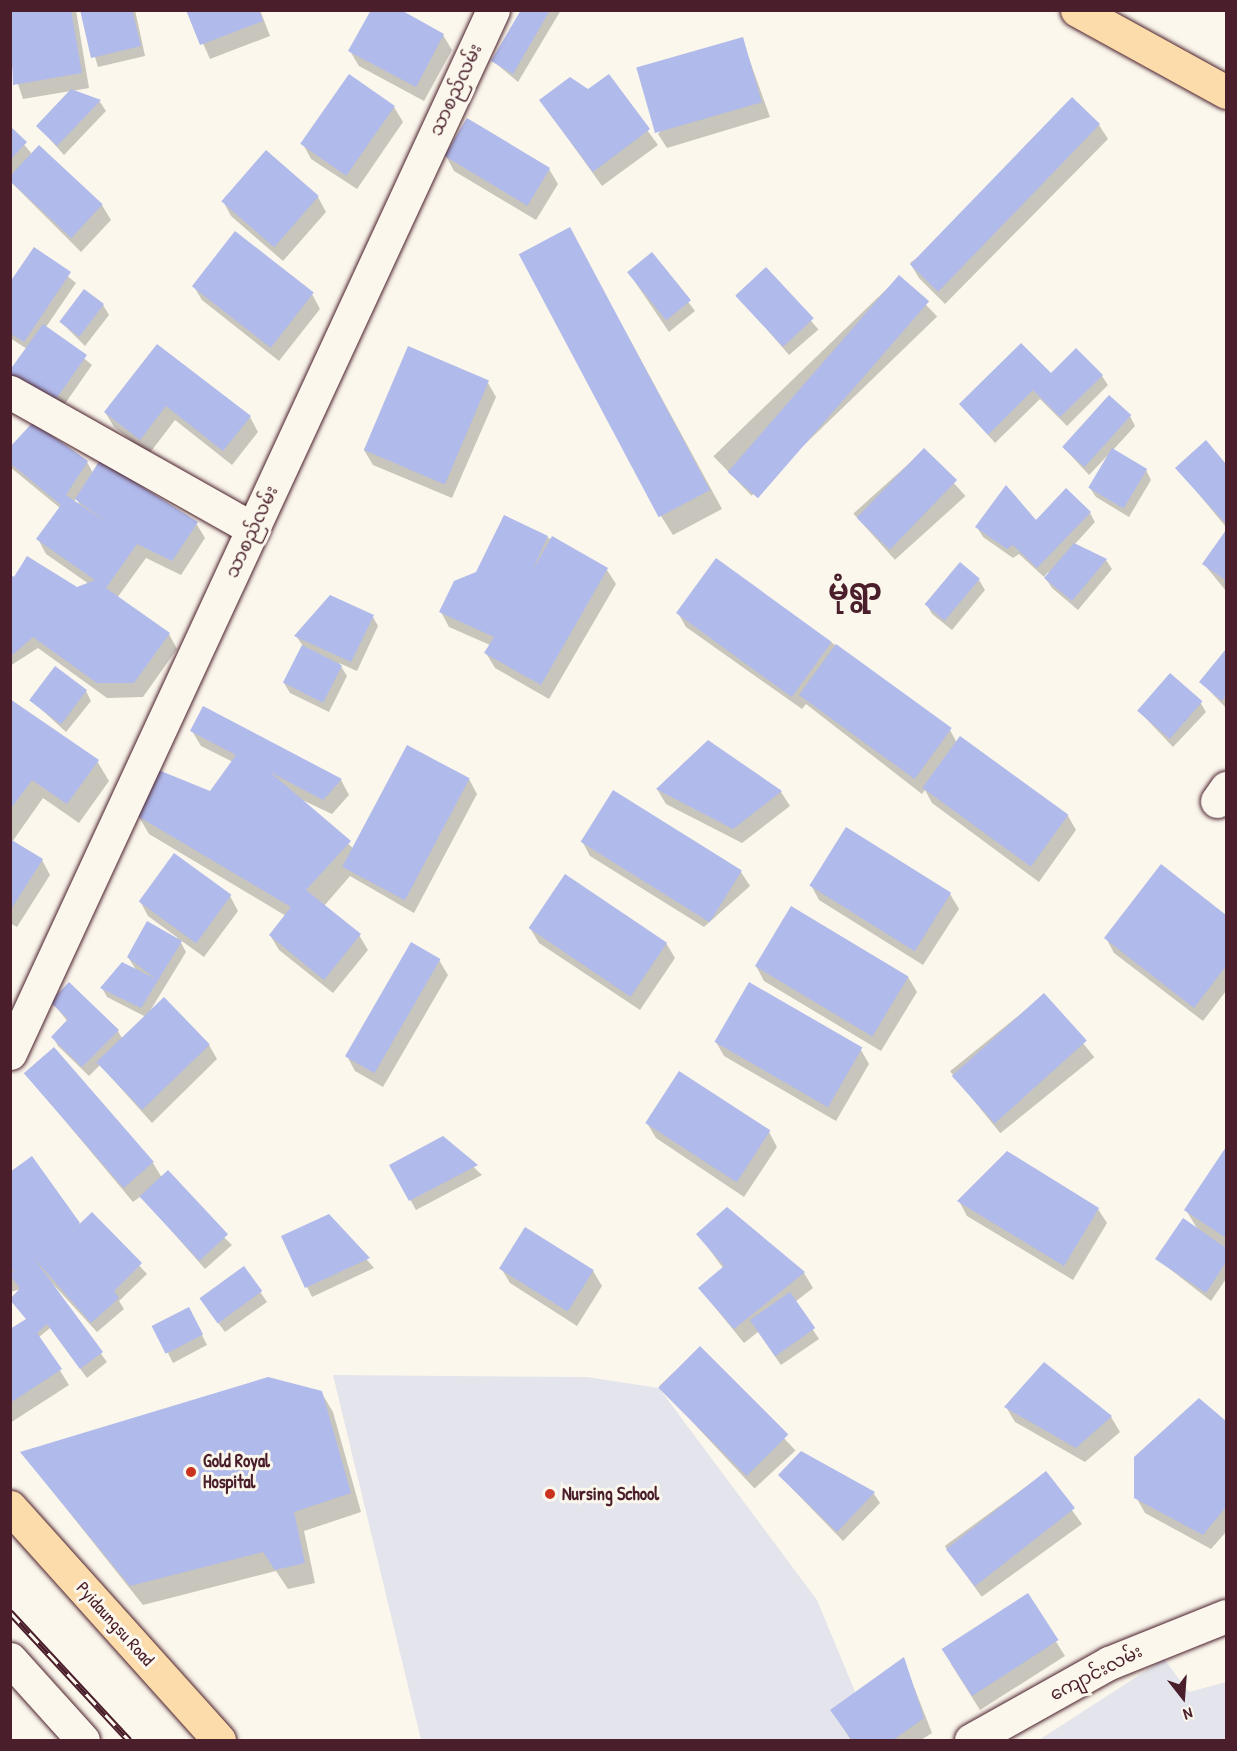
<!DOCTYPE html>
<meta charset="utf-8">
<style>
body{margin:0}
#map{position:relative;width:1237px;height:1751px;overflow:hidden;background:#fbf7ec;font-family:"Patrick Hand","Noto Sans Myanmar",sans-serif}
div>[style]{position:absolute}
[style*='--x']{left:calc(var(--x)*1px);top:calc(var(--y)*1px);width:calc(var(--w)*1px);rotate:calc(var(--a)*1deg)}
.built>*{inset:0;background:#e4e5ec}
.shadow>*{inset:0;background:#0003;transform-origin:0 0}
.building>*{inset:0;background:#b0baeb;transform-origin:0 0}
.roads{filter:drop-shadow(0 0 2px #4a1f2b) drop-shadow(0 0 2px #4a1f2b)}
.minor>*{height:33px;margin:-16.5px;padding:0 16.5px;transform-origin:16.5px;border-radius:16.5px;background:#fbf7ec}
.highway>*{height:33px;margin:-16.5px;padding:0 16.5px;transform-origin:16.5px;border-radius:16.5px;background:#fddcac}
.rail>*{height:7px;margin-top:-3.5px;transform-origin:0;background:repeating-linear-gradient(90deg,#fbf7ec 0 14px,#4a1f2b 0 28px);box-sizing:border-box;border-block:2px solid #4a1f2b}
.dots>*{width:16px;height:16px;translate:-50% -50%;box-sizing:border-box;border:3px solid #fbf7ec;border-radius:50%}
span{translate:-50% -50%;white-space:nowrap;text-align:center;line-height:1.15;-webkit-text-stroke:6px #fbf7ec;paint-order:stroke}
.street-label{font-size:18px;color:#4a1f2b}
.poi-label{font-size:18px;color:#4a1f2b;font-weight:700}
.left{translate:0 -50%;text-align:left}
.town-label{font-size:30px;color:#4a1f2b;font-weight:700}
.frame{position:absolute;inset:0;border:12px solid #4a1f2b;pointer-events:none}
.north{position:absolute;left:1153px;top:1667px;width:60px;height:60px;-webkit-text-stroke:4px #fbf7ec;paint-order:stroke;rotate:163deg;font-size:16px;font-weight:700;line-height:24px;text-align:center;color:#4a1f2b}
.north::after{content:'';display:block;margin:auto;width:21px;height:27px;background:#4a1f2b;clip-path:polygon(50% 0,100% 100%,50% 72%,0 100%)}
</style>
<div id="map">
<div class="built">
<i style="clip-path:polygon(333px 1375px,587px 1377px,659px 1388px,817px 1600px,875px 1740px,421px 1740px)"></i>
<i style="clip-path:polygon(1164px 1659px,1189px 1692px,1226px 1682px,1226px 1740px,1039px 1740px)"></i>
</div>
<div class="shadow">
<i style="clip-path:polygon(10px 10px,76px 10px,89px 88px,72px 91px,100px 102px,106px 111px,64px 155px,38px 126px,71px 91px,23px 99px,10px 60px)"></i>
<i style="clip-path:polygon(81px 10px,135px 10px,145px 56px,98px 67px)"></i>
<i style="clip-path:polygon(188px 10px,260px 10px,270px 36px,210px 59px)"></i>
<i style="clip-path:polygon(523px 10px,561px 10px,518px 82px,493px 61px)"></i>
<i style="clip-path:polygon(443px 35px,452px 50px,424px 101px,359px 66px,350px 51px)"></i>
<i style="clip-path:polygon(742px 39px,770px 117px,667px 148px,658px 134px)"></i>
<i style="clip-path:polygon(608px 76px,658px 145px,602px 186px,541px 101px,588px 91px)"></i>
<i style="clip-path:polygon(394px 107px,403px 122px,357px 189px,311px 159px,303px 144px)"></i>
<i style="clip-path:polygon(1099px 125px,1108px 139px,945px 304px,919px 278px,910px 263px)"></i>
<i style="clip-path:polygon(10px 128px,32px 154px,102px 205px,111px 220px,81px 252px,10px 181px)"></i>
<i style="clip-path:polygon(446px 156px,549px 169px,558px 184px,536px 220px,454px 171px)"></i>
<i style="clip-path:polygon(318px 197px,326px 212px,283px 261px,231px 216px,223px 201px)"></i>
<i style="clip-path:polygon(580px 248px,722px 509px,673px 535px,661px 516px)"></i>
<i style="clip-path:polygon(34px 249px,76px 283px,46px 327px,92px 365px,55px 418px,27px 349px,10px 338px,10px 285px)"></i>
<i style="clip-path:polygon(652px 254px,695px 311px,669px 332px,635px 282px)"></i>
<i style="left:766px;top:269px;width:80px;height:39px;rotate:49deg"></i>
<i style="left:899px;top:277px;width:55px;height:258px;rotate:46deg"></i>
<i style="clip-path:polygon(193px 285px,312px 294px,320px 309px,279px 361px,202px 300px)"></i>
<i style="clip-path:polygon(103px 305px,109px 315px,85px 346px,61px 322px)"></i>
<i style="clip-path:polygon(157px 346px,250px 417px,258px 432px,232px 465px,175px 420px,149px 454px,114px 427px,105px 412px)"></i>
<i style="clip-path:polygon(1051px 375px,1102px 376px,1108px 385px,1067px 426px,1040px 399px,995px 443px,961px 404px)"></i>
<i style="clip-path:polygon(488px 383px,496px 397px,452px 498px,373px 465px,364px 450px)"></i>
<i style="clip-path:polygon(1130px 416px,1135px 426px,1113px 450px,1146px 470px,1151px 480px,1129px 517px,1096px 497px,1090px 488px,1108px 455px,1089px 475px,1063px 447px)"></i>
<i style="clip-path:polygon(1206px 442px,1226px 466px,1226px 527px,1177px 468px)"></i>
<i style="clip-path:polygon(evenodd,10px 449px,87px 462px,93px 473px,196px 523px,205px 538px,181px 575px,146px 558px,117px 598px,169px 634px,177px 649px,143px 697px,107px 698px,38px 648px,10px 666px,10px 576px,76px 588px,89px 584px,46px 554px,38px 539px,60px 508px,10px 467px,10px 449px,76px 498px,81px 507px,74px 502px,76px 498px)"></i>
<i style="left:924px;top:450px;width:62px;height:95px;rotate:48deg"></i>
<i style="clip-path:polygon(1090px 513px,1095px 522px,1074px 545px,1106px 560px,1112px 569px,1078px 610px,1052px 588px,1046px 579px,1049px 571px,1044px 577px,1019px 554px,1013px 558px,983px 537px,977px 527px)"></i>
<i style="clip-path:polygon(1226px 533px,1226px 591px,1204px 564px)"></i>
<i style="clip-path:polygon(547px 537px,607px 570px,616px 584px,549px 699px,495px 668px,486px 653px,490px 645px,449px 627px,441px 612px,477px 573px)"></i>
<i style="clip-path:polygon(979px 580px,985px 590px,952px 630px,932px 614px,927px 605px)"></i>
<i style="clip-path:polygon(678px 613px,831px 642px,950px 730px,957px 743px,961px 739px,1068px 816px,1076px 830px,1039px 882px,932px 803px,925px 790px,922px 794px,806px 704px,802px 709px,686px 627px)"></i>
<i style="clip-path:polygon(373px 617px,378px 626px,357px 671px,339px 663px,347px 676px,329px 712px,290px 693px,284px 683px,303px 646px,296px 636px)"></i>
<i style="clip-path:polygon(1226px 651px,1226px 708px,1201px 682px)"></i>
<i style="clip-path:polygon(86px 691px,91px 701px,66px 732px,31px 700px)"></i>
<i style="clip-path:polygon(10px 701px,97px 761px,109px 781px,79px 823px,43px 798px,12px 842px,42px 860px,50px 875px,17px 927px,10px 923px)"></i>
<i style="clip-path:polygon(1200px 702px,1206px 712px,1173px 747px,1138px 710px)"></i>
<i style="clip-path:polygon(204px 708px,341px 780px,349px 795px,332px 814px,298px 798px,354px 849px,469px 779px,477px 794px,414px 913px,350px 876px,324px 906px,359px 935px,368px 950px,333px 993px,279px 950px,270px 935px,286px 916px,149px 834px,138px 815px,210px 793px,233px 762px,201px 746px,192px 731px)"></i>
<i style="clip-path:polygon(708px 742px,781px 792px,790px 806px,742px 843px,666px 804px,657px 789px)"></i>
<i style="clip-path:polygon(613px 792px,741px 872px,750px 886px,704px 927px,590px 856px,582px 841px)"></i>
<i style="clip-path:polygon(1161px 866px,1226px 917px,1226px 991px,1203px 1021px,1114px 953px,1106px 938px)"></i>
<i style="clip-path:polygon(811px 885px,950px 894px,959px 909px,923px 965px,819px 900px)"></i>
<i style="clip-path:polygon(230px 896px,238px 911px,204px 957px,179px 939px,186px 952px,150px 1011px,209px 1045px,217px 1059px,152px 1123px,100px 1065px,89px 1076px,58px 1046px,53px 1037px,68px 1022px,52px 1002px,118px 1031px,123px 1040px,146px 1017px,107px 997px,102px 988px,136px 970px,128px 957px,178px 938px,148px 916px,140px 901px)"></i>
<i style="clip-path:polygon(530px 928px,666px 943px,675px 958px,640px 1010px,539px 943px)"></i>
<i style="clip-path:polygon(439px 960px,448px 975px,383px 1087px,355px 1071px,347px 1056px)"></i>
<i style="clip-path:polygon(756px 966px,908px 977px,917px 992px,881px 1051px,764px 981px)"></i>
<i style="left:1044px;top:995px;width:80px;height:121px;rotate:51deg"></i>
<i style="clip-path:polygon(716px 1042px,861px 1050px,869px 1064px,836px 1121px,724px 1056px)"></i>
<i style="clip-path:polygon(25px 1073px,153px 1163px,162px 1178px,232px 1245px,205px 1269px,141px 1196px,133px 1202px)"></i>
<i style="clip-path:polygon(647px 1123px,769px 1132px,777px 1147px,744px 1197px,656px 1138px)"></i>
<i style="clip-path:polygon(443px 1138px,482px 1175px,416px 1210px,391px 1165px)"></i>
<i style="clip-path:polygon(1226px 1150px,1226px 1279px,1211px 1301px,1157px 1259px,1198px 1230px,1186px 1210px)"></i>
<i style="clip-path:polygon(32px 1158px,80px 1226px,92px 1214px,147px 1274px,119px 1301px,124px 1309px,97px 1332px,41px 1271px,107px 1362px,87px 1378px,50px 1328px,39px 1337px,69px 1385px,10px 1423px,10px 1331px,27px 1320px,10px 1298px,21px 1289px,10px 1292px,10px 1174px)"></i>
<i style="clip-path:polygon(959px 1201px,1098px 1209px,1107px 1223px,1073px 1280px,967px 1216px)"></i>
<i style="clip-path:polygon(727px 1209px,804px 1273px,813px 1288px,795px 1302px,819px 1339px,781px 1365px,758px 1332px,744px 1343px,700px 1289px,723px 1268px,698px 1234px)"></i>
<i style="clip-path:polygon(329px 1216px,374px 1268px,312px 1297px,283px 1237px)"></i>
<i style="clip-path:polygon(526px 1229px,593px 1271px,602px 1286px,577px 1326px,510px 1283px,501px 1268px)"></i>
<i style="clip-path:polygon(244px 1268px,267px 1302px,225px 1332px,208px 1309px)"></i>
<i style="clip-path:polygon(194px 1319px,207px 1345px,173px 1363px,168px 1353px)"></i>
<i style="left:700px;top:1348px;width:140px;height:56px;rotate:47deg"></i>
<i style="clip-path:polygon(1044px 1364px,1111px 1417px,1120px 1432px,1085px 1462px,1015px 1422px,1006px 1407px)"></i>
<i style="clip-path:polygon(321px 1392px,333px 1412px,361px 1512px,304px 1531px,315px 1583px,288px 1589px,276px 1571px,143px 1605px,22px 1453px)"></i>
<i style="clip-path:polygon(1199px 1400px,1226px 1423px,1226px 1532px,1211px 1549px,1145px 1513px,1136px 1497px)"></i>
<i style="clip-path:polygon(801px 1453px,874px 1494px,880px 1503px,843px 1541px,780px 1476px)"></i>
<i style="left:1045px;top:1473px;width:63px;height:124px;rotate:54deg"></i>
<i style="clip-path:polygon(1027px 1595px,1065px 1656px,980px 1710px,951px 1664px)"></i>
<i style="clip-path:polygon(903px 1659px,932px 1733px,921px 1740px,851px 1740px,832px 1711px)"></i>
</div>
<div class="building">
<i style="clip-path:polygon(10px 10px,71px 10px,82px 73px,13px 85px)"></i>
<i style="clip-path:polygon(80px 10px,132px 10px,141px 46px,91px 58px)"></i>
<i style="clip-path:polygon(186px 10px,259px 10px,263px 21px,200px 45px)"></i>
<i style="clip-path:polygon(371px 10px,401px 10px,444px 34px,416px 87px,348px 51px)"></i>
<i style="clip-path:polygon(521px 10px,550px 10px,513px 74px,491px 61px)"></i>
<i style="left:743px;top:37px;width:68px;height:111px;rotate:74deg"></i>
<i style="left:349px;top:74px;width:56px;height:85px;rotate:35deg"></i>
<i style="clip-path:polygon(609px 74px,650px 129px,593px 172px,539px 100px,570px 77px,588px 89px)"></i>
<i style="clip-path:polygon(71px 89px,101px 100px,57px 146px,36px 126px)"></i>
<i style="left:1072px;top:97px;width:39px;height:233px;rotate:44deg"></i>
<i style="left:467px;top:118px;width:97px;height:44px;rotate:31deg"></i>
<i style="clip-path:polygon(10px 126px,27px 142px,10px 160px)"></i>
<i style="left:39px;top:145px;width:87px;height:46px;rotate:43deg"></i>
<i style="left:266px;top:150px;width:70px;height:68px;rotate:41deg"></i>
<i style="left:570px;top:227px;width:298px;height:58px;rotate:62deg"></i>
<i style="left:235px;top:231px;width:100px;height:70px;rotate:38deg"></i>
<i style="clip-path:polygon(34px 247px,71px 272px,24px 342px,10px 333px,10px 282px)"></i>
<i style="left:652px;top:252px;width:62px;height:32px;rotate:51deg"></i>
<i style="left:766px;top:267px;width:70px;height:42px;rotate:47deg"></i>
<i style="left:899px;top:275px;width:40px;height:261px;rotate:41deg"></i>
<i style="left:84px;top:289px;width:25px;height:41px;rotate:37deg"></i>
<i style="clip-path:polygon(43px 324px,87px 355px,49px 409px,10px 382px,10px 370px)"></i>
<i style="clip-path:polygon(1021px 343px,1051px 373px,1076px 348px,1103px 375px,1060px 417px,1033px 390px,988px 435px,959px 404px)"></i>
<i style="clip-path:polygon(157px 344px,251px 416px,223px 451px,166px 406px,140px 440px,104px 412px)"></i>
<i style="left:408px;top:346px;width:88px;height:113px;rotate:23deg"></i>
<i style="left:1109px;top:395px;width:30px;height:70px;rotate:42deg"></i>
<i style="clip-path:polygon(33px 422px,88px 461px,66px 495px,109px 524px,75px 499px,100px 460px,198px 522px,172px 561px,137px 544px,106px 588px,170px 633px,134px 683px,97px 683px,33px 637px,10px 657px,10px 575px,14px 577px,27px 556px,77px 587px,95px 580px,36px 539px,61px 505px,10px 463px,10px 447px)"></i>
<i style="clip-path:polygon(1206px 440px,1226px 464px,1225px 523px,1175px 468px)"></i>
<i style="left:924px;top:448px;width:46px;height:97px;rotate:44deg"></i>
<i style="left:1112px;top:448px;width:41px;height:46px;rotate:31deg"></i>
<i style="clip-path:polygon(1006px 485px,1036px 520px,1066px 488px,1091px 512px,1037px 568px,1013px 545px,1007px 549px,975px 527px)"></i>
<i style="clip-path:polygon(504px 515px,548px 536px,532px 571px,552px 536px,608px 568px,541px 685px,484px 653px,494px 637px,439px 612px,454px 581px,476px 572px)"></i>
<i style="clip-path:polygon(1226px 530px,1226px 590px,1224px 579px,1202px 564px)"></i>
<i style="clip-path:polygon(1074px 543px,1107px 559px,1072px 601px,1044px 578px)"></i>
<i style="left:716px;top:558px;width:143px;height:68px;rotate:36deg"></i>
<i style="left:960px;top:562px;width:26px;height:55px;rotate:40deg"></i>
<i style="clip-path:polygon(330px 595px,374px 615px,351px 662px,294px 636px)"></i>
<i style="left:836px;top:644px;width:143px;height:63px;rotate:36deg"></i>
<i style="left:302px;top:645px;width:45px;height:42px;rotate:27deg"></i>
<i style="clip-path:polygon(1226px 649px,1226px 695px,1222px 701px,1199px 682px)"></i>
<i style="left:55px;top:666px;width:40px;height:43px;rotate:37deg"></i>
<i style="left:1170px;top:673px;width:43px;height:50px;rotate:41deg"></i>
<i style="clip-path:polygon(10px 699px,99px 760px,67px 804px,32px 780px,10px 810px)"></i>
<i style="clip-path:polygon(203px 706px,342px 779px,323px 800px,270px 772px,351px 841px,306px 890px,361px 934px,324px 980px,269px 935px,291px 907px,136px 815px,156px 769px,210px 791px,236px 755px,190px 731px)"></i>
<i style="left:960px;top:736px;width:134px;height:64px;rotate:36deg"></i>
<i style="clip-path:polygon(708px 740px,782px 791px,733px 829px,656px 789px)"></i>
<i style="left:407px;top:745px;width:71px;height:138px;rotate:28deg"></i>
<i style="left:613px;top:790px;width:152px;height:61px;rotate:32deg"></i>
<i style="left:846px;top:827px;width:124px;height:69px;rotate:32deg"></i>
<i style="clip-path:polygon(10px 839px,43px 859px,10px 911px)"></i>
<i style="left:174px;top:853px;width:71px;height:60px;rotate:36deg"></i>
<i style="clip-path:polygon(1161px 864px,1226px 915px,1226px 966px,1194px 1008px,1104px 938px)"></i>
<i style="left:565px;top:874px;width:123px;height:65px;rotate:34deg"></i>
<i style="left:791px;top:906px;width:137px;height:70px;rotate:31deg"></i>
<i style="clip-path:polygon(147px 921px,182px 941px,141px 1008px,100px 988px,122px 962px,156px 979px,127px 957px)"></i>
<i style="left:411px;top:942px;width:34px;height:132px;rotate:30deg"></i>
<i style="clip-path:polygon(69px 982px,119px 1030px,82px 1067px,51px 1037px,68px 1019px,50px 1002px)"></i>
<i style="left:749px;top:982px;width:131px;height:69px;rotate:30deg"></i>
<i style="left:1044px;top:993px;width:64px;height:124px;rotate:48deg"></i>
<i style="left:164px;top:997px;width:66px;height:94px;rotate:46deg"></i>
<i style="left:54px;top:1047px;width:152px;height:40px;rotate:49deg"></i>
<i style="left:679px;top:1071px;width:109px;height:62px;rotate:33deg"></i>
<i style="clip-path:polygon(443px 1136px,478px 1165px,409px 1201px,389px 1165px)"></i>
<i style="clip-path:polygon(1226px 1147px,1226px 1238px,1184px 1210px)"></i>
<i style="clip-path:polygon(1007px 1151px,1099px 1208px,1064px 1266px,957px 1201px)"></i>
<i style="clip-path:polygon(32px 1156px,80px 1223px,66px 1237px,92px 1212px,142px 1263px,114px 1291px,119px 1298px,91px 1323px,33px 1257px,103px 1352px,80px 1369px,47px 1324px,37px 1333px,62px 1369px,10px 1403px,10px 1329px,26px 1319px,10px 1300px,20px 1288px,10px 1275px,16px 1269px,10px 1272px,10px 1172px)"></i>
<i style="left:168px;top:1170px;width:88px;height:39px;rotate:47deg"></i>
<i style="clip-path:polygon(727px 1207px,805px 1272px,734px 1329px,698px 1288px,724px 1266px,696px 1234px)"></i>
<i style="clip-path:polygon(329px 1214px,370px 1258px,305px 1288px,281px 1236px)"></i>
<i style="clip-path:polygon(1183px 1218px,1226px 1248px,1226px 1262px,1206px 1293px,1155px 1259px)"></i>
<i style="left:525px;top:1227px;width:81px;height:49px;rotate:32deg"></i>
<i style="left:244px;top:1266px;width:31px;height:55px;rotate:54deg"></i>
<i style="left:790px;top:1292px;width:44px;height:49px;rotate:55deg"></i>
<i style="left:189px;top:1307px;width:31px;height:42px;rotate:63deg"></i>
<i style="left:700px;top:1346px;width:125px;height:59px;rotate:45deg"></i>
<i style="clip-path:polygon(1044px 1362px,1112px 1416px,1076px 1448px,1004px 1407px)"></i>
<i style="clip-path:polygon(268px 1377px,322px 1391px,351px 1493px,294px 1512px,305px 1563px,275px 1570px,263px 1552px,130px 1586px,20px 1452px)"></i>
<i style="clip-path:polygon(1199px 1398px,1226px 1421px,1226px 1507px,1203px 1535px,1134px 1498px,1134px 1457px)"></i>
<i style="clip-path:polygon(801px 1451px,875px 1492px,837px 1532px,778px 1475px)"></i>
<i style="left:1046px;top:1471px;width:47px;height:127px;rotate:52deg"></i>
<i style="left:1028px;top:1593px;width:56px;height:103px;rotate:57deg"></i>
<i style="clip-path:polygon(904px 1657px,924px 1718px,893px 1740px,852px 1740px,830px 1710px)"></i>
</div>
<div class="roads">
<div class="minor">
<i style="--x:10;--y:392;--w:279;--a:29.4"></i>
<i style="--x:1217;--y:801;--w:16;--a:-55"></i>
<i style="--x:10;--y:1053;--w:1149;--a:-65.15"></i>
<i style="--x:10;--y:1659;--w:109;--a:48"></i>
<i style="--x:971;--y:1740;--w:158;--a:-29.2"></i>
<i style="--x:1109;--y:1663;--w:126;--a:-21.9"></i>
</div>
<div class="highway">
<i style="--x:1077;--y:10;--w:170;--a:28.8"></i>
<i style="--x:10;--y:1507;--w:313;--a:48.1"></i>
</div>
</div>
<div class="rail">
<i style="--x:10;--y:1612;--w:175;--a:47.1"></i>
</div>
<div class="dots">
<i style="left:191px;top:1472px;background:#c8321e"></i>
<i style="left:550px;top:1494px;background:#c8321e"></i>
</div>
<div class="street-label">
<span style="left:456px;top:90px;rotate:-65deg">သာစည်လမ်း</span>
<span style="left:252px;top:532px;rotate:-65deg">သာစည်လမ်း</span>
<span style="left:115px;top:1624px;rotate:48deg">Pyidaungsu Road</span>
<span style="left:1096px;top:1673px;rotate:-27deg">ကျောင်းလမ်း</span>
</div>
<div class="poi-label">
<span class="left" style="left:203px;top:1472px">Gold Royal<br>Hospital</span>
<span class="left" style="left:562px;top:1494px">Nursing School</span>
</div>
<div class="town-label">
<span style="left:855px;top:589px">မုံရွာ</span>
</div>
<div class="frame"></div>
<div class="north">N</div>
</div>
